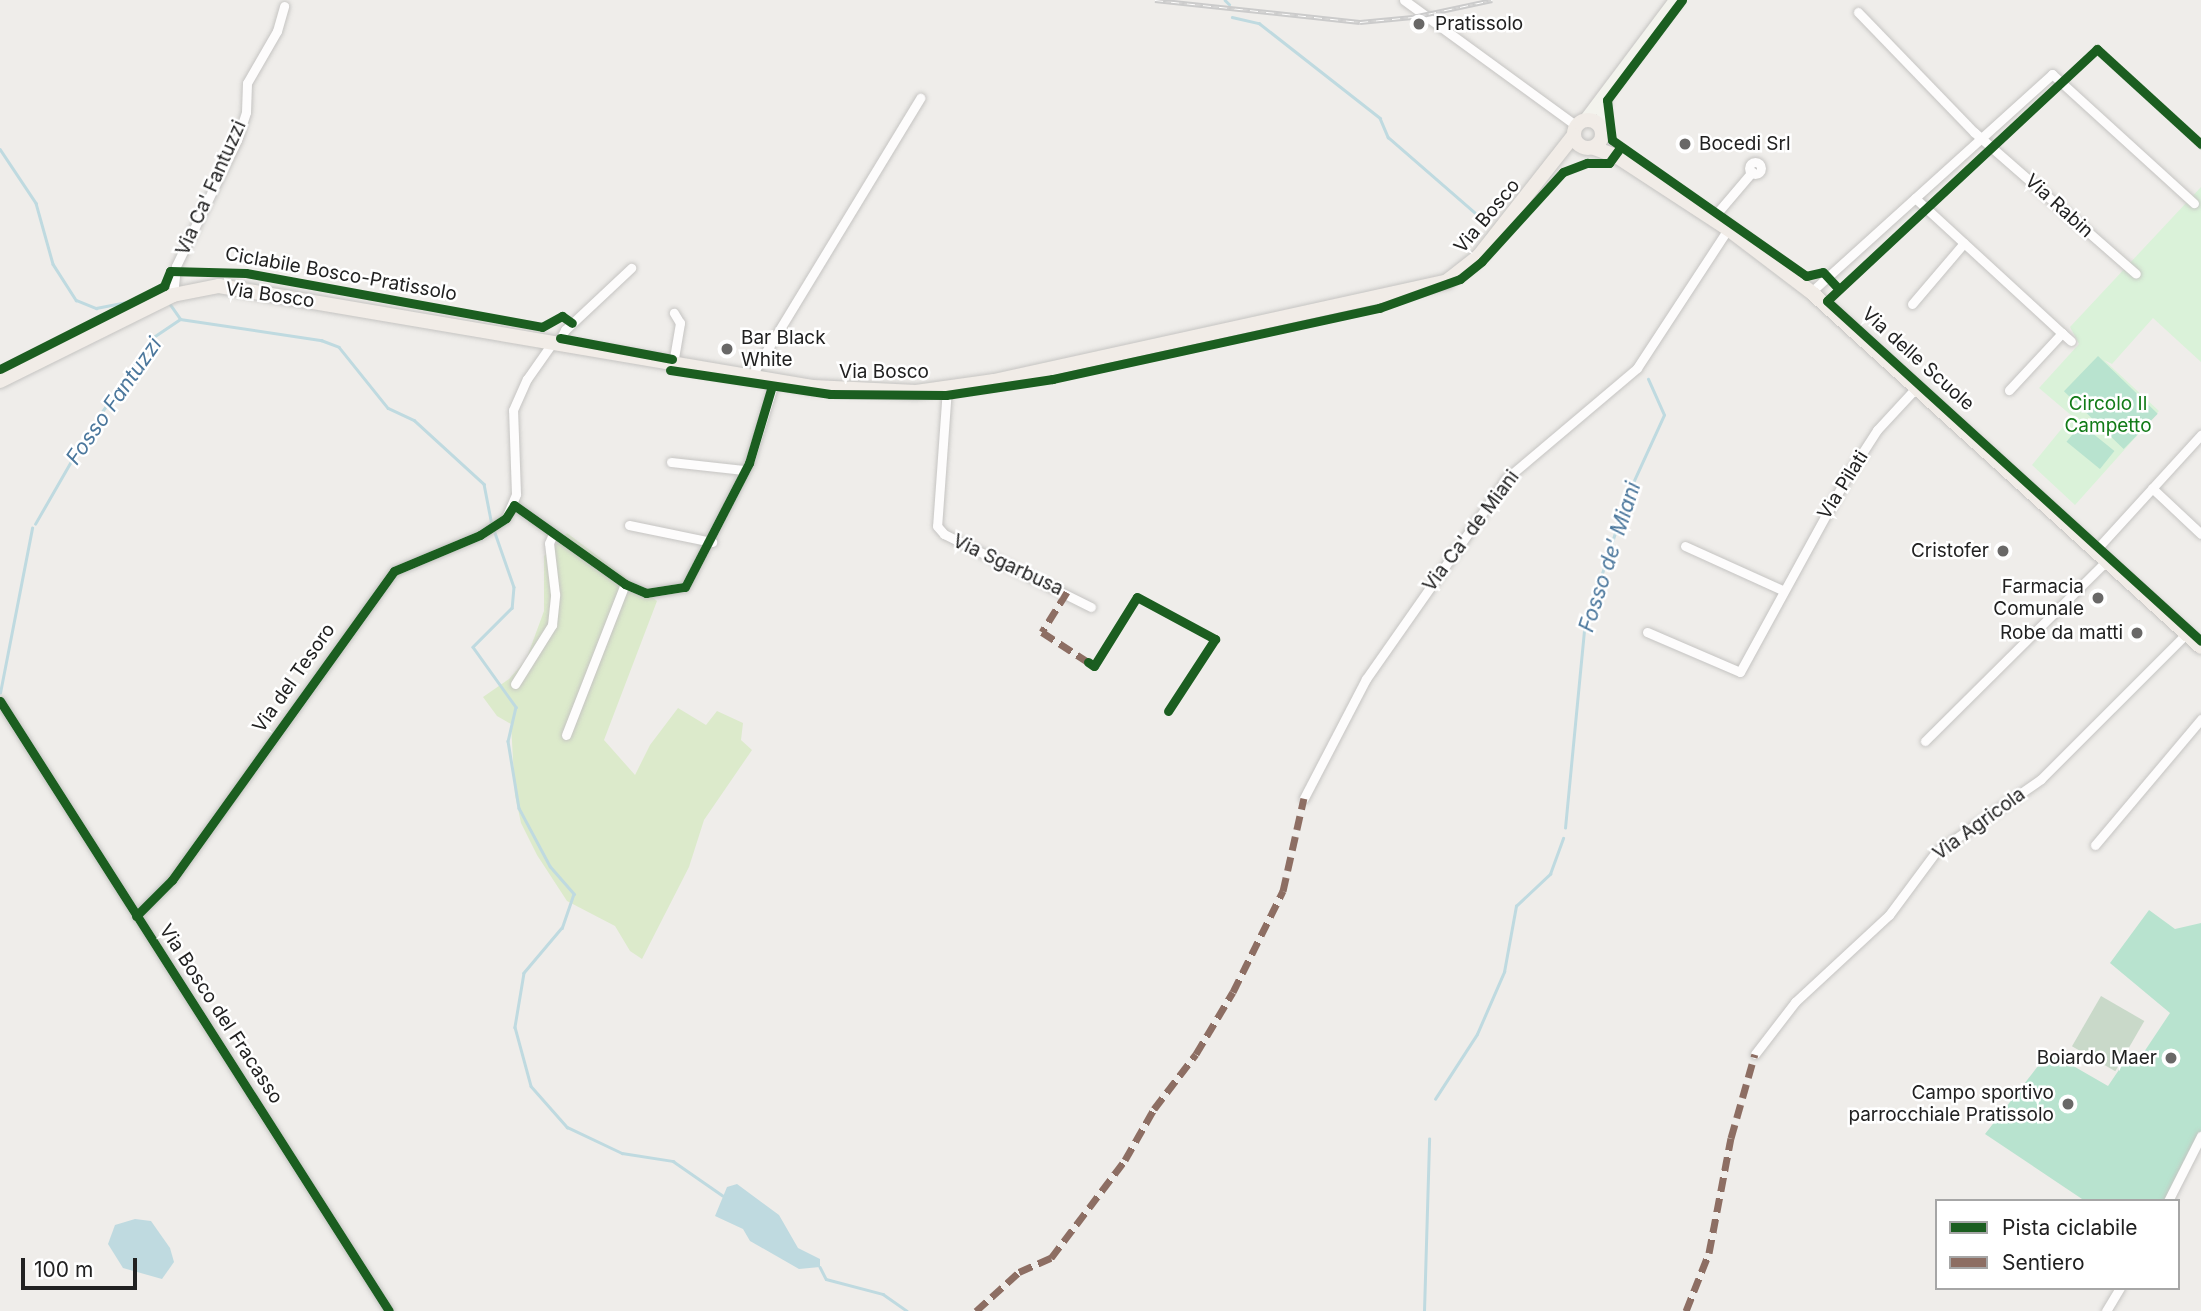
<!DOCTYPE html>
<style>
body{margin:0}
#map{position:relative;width:2201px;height:1311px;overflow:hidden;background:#efedea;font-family:Inter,sans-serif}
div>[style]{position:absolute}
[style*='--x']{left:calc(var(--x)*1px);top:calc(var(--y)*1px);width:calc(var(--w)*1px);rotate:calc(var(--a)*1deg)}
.grass>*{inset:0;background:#dceacb}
.cemetery>*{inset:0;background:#c9d9c9;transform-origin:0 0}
.park>*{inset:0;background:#daf2d9}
.pitch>*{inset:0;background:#b8e3cf;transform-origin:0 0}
.water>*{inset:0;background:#bfdae0}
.stream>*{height:2.5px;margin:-1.25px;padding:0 1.25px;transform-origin:1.25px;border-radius:1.25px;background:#bfdae0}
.roads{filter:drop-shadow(0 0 2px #c5c4c2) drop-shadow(0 0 2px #c5c4c2)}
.minor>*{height:9px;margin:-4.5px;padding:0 4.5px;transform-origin:4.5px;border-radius:4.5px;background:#fdfcfc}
.minor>.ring{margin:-4.5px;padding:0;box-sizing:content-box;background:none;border:9px solid #fdfcfc;border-radius:50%}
.secondary>*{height:12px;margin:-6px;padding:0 6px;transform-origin:6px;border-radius:6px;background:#f3f3ed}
.primary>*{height:14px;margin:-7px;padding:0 7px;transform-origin:7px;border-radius:7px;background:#f1ece7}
.primary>.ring{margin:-7px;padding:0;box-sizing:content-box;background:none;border:14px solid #f1ece7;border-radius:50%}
.rail>*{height:5px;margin-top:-2.5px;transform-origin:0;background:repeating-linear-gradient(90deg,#fff 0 8px,#cbcbcb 0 16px);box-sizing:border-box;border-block:2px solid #cbcbcb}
.quiet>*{height:7px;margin-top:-3.5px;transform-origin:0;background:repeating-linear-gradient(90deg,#8d6e63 0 14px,transparent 0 21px)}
.cycleway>*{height:9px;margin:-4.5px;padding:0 4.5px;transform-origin:4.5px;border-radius:4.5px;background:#1b5e20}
.dots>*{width:19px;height:19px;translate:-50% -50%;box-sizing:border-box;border:4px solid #fff;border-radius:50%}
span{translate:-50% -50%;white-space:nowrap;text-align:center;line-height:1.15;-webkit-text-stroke:5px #fff;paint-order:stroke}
.poi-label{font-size:19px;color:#212121}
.left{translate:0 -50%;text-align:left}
.right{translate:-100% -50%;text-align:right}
.street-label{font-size:19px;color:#212121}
.park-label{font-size:19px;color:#127b18}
.water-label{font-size:21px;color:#4b779c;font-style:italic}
.legend{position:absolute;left:1935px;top:1199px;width:245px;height:91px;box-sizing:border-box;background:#fff;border:2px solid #a6a6a6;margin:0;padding:9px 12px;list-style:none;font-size:21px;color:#212121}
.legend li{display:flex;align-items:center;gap:14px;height:35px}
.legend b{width:35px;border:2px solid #a6a6a6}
.scale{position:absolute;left:21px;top:1258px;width:116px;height:32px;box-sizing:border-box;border:4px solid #212121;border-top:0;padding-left:9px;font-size:21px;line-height:24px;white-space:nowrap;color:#212121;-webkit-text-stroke:5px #fff;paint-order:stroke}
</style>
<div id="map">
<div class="grass">
<i style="clip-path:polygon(567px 533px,657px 601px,604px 740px,635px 775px,650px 745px,678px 708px,706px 725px,717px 711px,743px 723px,741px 740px,752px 750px,704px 820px,689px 867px,642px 959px,630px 951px,615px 926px,567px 901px,537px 855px,521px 823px,515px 795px,511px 724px,497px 716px,483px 697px,509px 679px,526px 660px,544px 611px,544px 556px)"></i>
</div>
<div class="cemetery">
<i style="left:2101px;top:996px;width:50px;height:58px;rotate:30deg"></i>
</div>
<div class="park">
<i style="clip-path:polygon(2201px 187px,2201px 362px,2153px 318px,2112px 364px,2104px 360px,2159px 411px,2075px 505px,2032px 465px,2072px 416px,2039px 388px,2079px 344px,2070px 327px)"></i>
</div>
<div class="pitch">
<i style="left:2098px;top:356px;width:83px;height:49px;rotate:44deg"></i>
<i style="left:2081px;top:424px;width:43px;height:23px;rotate:39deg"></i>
<i style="clip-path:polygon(2149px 910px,2175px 929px,2201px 923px,2201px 1141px,2165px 1201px,2085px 1201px,1985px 1134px,2049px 1052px,2108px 1086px,2129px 1055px,2138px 1061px,2170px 1013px,2110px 963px)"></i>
</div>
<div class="water">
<i style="clip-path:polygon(737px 1184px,779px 1215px,798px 1248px,820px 1259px,820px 1267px,799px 1269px,750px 1241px,743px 1229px,715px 1216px,727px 1187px)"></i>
<i style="clip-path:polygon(135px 1219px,151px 1221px,170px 1248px,174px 1262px,162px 1279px,123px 1268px,108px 1244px,115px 1225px)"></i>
</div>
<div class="stream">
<i style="--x:1225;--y:0;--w:6;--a:45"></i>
<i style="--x:1232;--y:17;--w:28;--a:13"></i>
<i style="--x:1259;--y:23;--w:154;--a:38.1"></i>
<i style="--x:1380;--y:118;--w:21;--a:67"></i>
<i style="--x:1388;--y:137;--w:121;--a:41"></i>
<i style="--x:0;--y:149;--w:65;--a:56.3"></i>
<i style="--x:36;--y:203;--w:63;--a:74.4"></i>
<i style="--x:53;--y:264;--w:43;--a:57.4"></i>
<i style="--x:76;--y:300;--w:22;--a:22"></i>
<i style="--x:96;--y:308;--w:68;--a:-11"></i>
<i style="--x:180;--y:319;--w:143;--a:8.5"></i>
<i style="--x:321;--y:340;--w:19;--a:21"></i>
<i style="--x:339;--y:347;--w:78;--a:51.2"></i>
<i style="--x:388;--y:408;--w:29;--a:25"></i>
<i style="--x:414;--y:420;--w:95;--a:42.4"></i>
<i style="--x:484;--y:484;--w:42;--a:79"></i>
<i style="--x:35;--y:524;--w:100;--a:-60.1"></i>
<i style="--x:85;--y:437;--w:120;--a:-55.9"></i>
<i style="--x:152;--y:338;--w:34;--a:-34"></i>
<i style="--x:180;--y:319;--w:19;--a:-125"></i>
<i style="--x:494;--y:530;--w:60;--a:70.7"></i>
<i style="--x:514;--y:587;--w:21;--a:95"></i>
<i style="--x:512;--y:608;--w:55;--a:135"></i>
<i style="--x:473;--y:647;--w:74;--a:54.4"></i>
<i style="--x:516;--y:707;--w:35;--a:103"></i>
<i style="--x:508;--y:741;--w:68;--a:80.7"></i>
<i style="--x:519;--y:808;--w:66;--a:61.9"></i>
<i style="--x:550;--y:866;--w:37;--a:49"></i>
<i style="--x:574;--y:894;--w:36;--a:109"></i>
<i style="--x:562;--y:928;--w:59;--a:130.2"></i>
<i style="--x:524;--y:973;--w:55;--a:99.5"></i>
<i style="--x:515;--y:1027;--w:61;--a:74.8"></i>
<i style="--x:531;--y:1086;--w:55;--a:48.7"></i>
<i style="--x:567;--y:1127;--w:61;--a:25.3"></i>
<i style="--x:622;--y:1153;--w:52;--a:8.9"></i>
<i style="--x:673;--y:1161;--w:60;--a:34.8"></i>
<i style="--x:0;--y:693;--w:168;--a:-79"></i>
<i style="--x:1565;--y:828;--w:199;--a:-84.5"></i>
<i style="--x:1584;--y:630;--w:139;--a:-72.3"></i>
<i style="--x:1626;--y:498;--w:91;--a:-65.4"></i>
<i style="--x:1664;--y:415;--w:39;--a:-114"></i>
<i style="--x:1435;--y:1099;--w:77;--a:-57.1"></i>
<i style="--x:1477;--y:1034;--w:68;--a:-66.5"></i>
<i style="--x:1504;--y:972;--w:67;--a:-79.7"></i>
<i style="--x:1516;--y:906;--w:47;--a:-43.3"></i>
<i style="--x:1550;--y:874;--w:38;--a:-70"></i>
<i style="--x:820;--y:1267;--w:13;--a:63"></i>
<i style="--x:826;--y:1279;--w:59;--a:14.7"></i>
<i style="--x:883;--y:1294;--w:29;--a:35"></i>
<i style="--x:1424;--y:1311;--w:172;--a:-88.3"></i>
</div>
<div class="roads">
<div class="minor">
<i style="--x:1404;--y:0;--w:214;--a:36.1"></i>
<i style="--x:1858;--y:12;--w:167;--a:46"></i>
<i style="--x:1974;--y:132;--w:215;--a:41.2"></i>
<i class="ring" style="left:1749px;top:162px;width:3px;height:3px"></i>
<i style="--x:1915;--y:198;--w:200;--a:42.6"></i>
<i style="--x:2062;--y:333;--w:78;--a:132.9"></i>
<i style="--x:1712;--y:219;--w:62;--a:-49.6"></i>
<i style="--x:1811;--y:292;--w:325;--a:-42.1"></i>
<i style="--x:2052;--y:74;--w:192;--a:42.3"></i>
<i style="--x:173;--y:295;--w:29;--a:-84"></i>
<i style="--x:176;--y:266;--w:140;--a:-64.2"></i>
<i style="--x:237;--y:140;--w:29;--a:-72"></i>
<i style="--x:246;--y:112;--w:29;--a:-88"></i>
<i style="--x:247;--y:83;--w:60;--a:-60"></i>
<i style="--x:277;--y:31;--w:26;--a:-74"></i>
<i style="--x:1912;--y:304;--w:80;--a:-49.6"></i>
<i style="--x:2062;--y:333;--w:12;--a:42"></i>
<i style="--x:558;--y:343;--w:15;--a:-62"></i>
<i style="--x:565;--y:330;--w:91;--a:-43.2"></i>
<i style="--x:673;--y:364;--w:42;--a:-80.3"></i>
<i style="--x:680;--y:323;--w:12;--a:-121"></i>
<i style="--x:750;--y:378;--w:328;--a:-58.7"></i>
<i style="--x:947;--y:388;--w:138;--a:94.1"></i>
<i style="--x:937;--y:526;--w:11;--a:49"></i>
<i style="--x:944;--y:534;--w:164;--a:26.4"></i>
<i style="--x:671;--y:462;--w:73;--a:6.3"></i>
<i style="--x:2152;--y:488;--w:67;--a:43.2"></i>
<i style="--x:514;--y:505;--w:136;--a:35.4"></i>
<i style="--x:625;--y:584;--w:23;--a:23"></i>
<i style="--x:646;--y:593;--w:39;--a:-9"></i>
<i style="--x:685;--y:587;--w:140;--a:-62.7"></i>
<i style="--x:749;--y:463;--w:85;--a:-72.8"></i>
<i style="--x:629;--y:525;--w:85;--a:11.6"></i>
<i style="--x:1685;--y:546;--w:107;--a:24.4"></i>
<i style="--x:2094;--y:552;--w:159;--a:-47.6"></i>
<i style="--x:1647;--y:632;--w:101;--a:23.3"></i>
<i style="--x:1740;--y:672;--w:225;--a:-61.3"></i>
<i style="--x:1848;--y:475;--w:54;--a:-57.2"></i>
<i style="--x:1877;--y:430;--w:56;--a:-47.2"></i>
<i style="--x:515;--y:684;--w:70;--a:-57.9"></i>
<i style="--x:552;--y:625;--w:31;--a:-84"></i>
<i style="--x:555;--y:594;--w:51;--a:-96.7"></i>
<i style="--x:549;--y:543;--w:10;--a:-66"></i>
<i style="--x:0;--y:701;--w:723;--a:57.47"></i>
<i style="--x:566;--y:735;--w:162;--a:-68.7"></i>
<i style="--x:1925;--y:741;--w:254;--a:-44.8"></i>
<i style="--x:1304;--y:798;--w:134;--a:-62.5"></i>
<i style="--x:1366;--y:679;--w:246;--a:-55"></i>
<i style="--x:1507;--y:478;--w:170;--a:-40.2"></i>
<i style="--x:1637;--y:368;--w:166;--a:-56.8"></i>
<i style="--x:2095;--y:845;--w:165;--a:-49.9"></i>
<i style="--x:136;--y:916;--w:51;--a:-45"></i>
<i style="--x:172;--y:880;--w:380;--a:-54.3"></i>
<i style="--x:394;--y:571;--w:93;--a:-22.7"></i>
<i style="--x:480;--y:535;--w:31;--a:-33"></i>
<i style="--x:506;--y:518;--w:26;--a:-67"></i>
<i style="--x:516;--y:494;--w:84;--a:-92"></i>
<i style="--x:513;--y:410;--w:34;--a:-66"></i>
<i style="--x:527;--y:379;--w:45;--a:-54.9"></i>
<i style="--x:1755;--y:1054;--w:66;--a:-52.4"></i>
<i style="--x:1795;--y:1002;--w:128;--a:-42.8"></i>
<i style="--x:1889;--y:915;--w:77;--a:-53.4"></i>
<i style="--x:1935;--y:853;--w:129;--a:-34.9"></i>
<i style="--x:2041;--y:779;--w:205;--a:-45"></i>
<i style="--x:2168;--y:1201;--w:73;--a:-63.1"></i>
<i style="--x:2106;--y:1311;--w:27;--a:-59"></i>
</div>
<div class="secondary">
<i style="--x:1585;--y:120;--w:150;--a:-53.1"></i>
<i style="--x:1601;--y:128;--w:33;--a:-83"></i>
</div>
<div class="primary">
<i class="ring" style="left:1574px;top:120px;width:14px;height:14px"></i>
<i style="--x:1594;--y:148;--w:23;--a:20"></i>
<i style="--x:1616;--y:156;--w:134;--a:33.1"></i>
<i style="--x:1728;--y:229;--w:104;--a:37.2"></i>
<i style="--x:1811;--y:292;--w:527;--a:42.31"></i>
<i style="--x:0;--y:381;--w:193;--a:-26.4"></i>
<i style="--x:173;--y:295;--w:47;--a:-11.1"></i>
<i style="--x:219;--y:286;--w:603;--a:9.65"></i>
<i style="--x:813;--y:387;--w:103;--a:2.8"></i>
<i style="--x:916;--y:392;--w:79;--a:-8"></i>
<i style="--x:994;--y:381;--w:464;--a:-12.4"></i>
<i style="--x:1447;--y:281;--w:39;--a:-38"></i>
<i style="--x:1478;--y:257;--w:155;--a:-51.8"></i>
</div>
</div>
<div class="rail">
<i style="--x:1155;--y:0;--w:206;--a:6.1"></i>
<i style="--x:1360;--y:22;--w:53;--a:-5.4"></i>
<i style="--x:1413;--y:17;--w:81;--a:-12.1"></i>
</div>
<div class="quiet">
<i style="--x:1067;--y:592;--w:47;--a:122"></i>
<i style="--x:1042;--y:632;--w:55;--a:33.1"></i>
<i style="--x:976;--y:1311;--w:58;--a:-42.2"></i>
<i style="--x:1019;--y:1272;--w:35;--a:-24"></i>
<i style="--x:1051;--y:1258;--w:123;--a:-52.9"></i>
<i style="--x:1125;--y:1160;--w:59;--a:-60.4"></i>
<i style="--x:1154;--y:1109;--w:69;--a:-52.6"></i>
<i style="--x:1196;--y:1054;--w:72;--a:-59.2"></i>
<i style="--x:1233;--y:992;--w:113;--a:-63.7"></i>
<i style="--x:1283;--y:891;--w:95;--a:-77.3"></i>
<i style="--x:1686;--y:1311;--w:62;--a:-68.4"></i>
<i style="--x:1709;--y:1253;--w:117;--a:-79.2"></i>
<i style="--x:1731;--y:1138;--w:87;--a:-74.1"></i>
</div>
<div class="cycleway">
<i style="--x:1682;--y:0;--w:125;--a:126.9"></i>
<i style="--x:1607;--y:100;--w:40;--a:82.9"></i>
<i style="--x:1612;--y:140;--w:237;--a:35"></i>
<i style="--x:1806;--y:276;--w:17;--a:-13"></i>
<i style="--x:1823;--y:272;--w:23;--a:47"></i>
<i style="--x:2201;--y:144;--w:141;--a:-137.6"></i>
<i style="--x:2097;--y:49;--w:369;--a:137"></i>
<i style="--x:1827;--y:301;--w:505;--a:42.27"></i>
<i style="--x:560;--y:338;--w:114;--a:10.6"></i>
<i style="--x:0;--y:369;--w:184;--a:-26.8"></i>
<i style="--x:164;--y:286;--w:16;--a:-68"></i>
<i style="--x:170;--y:271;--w:76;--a:1.5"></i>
<i style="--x:246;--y:273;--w:301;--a:10.3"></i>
<i style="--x:542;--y:327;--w:23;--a:-29"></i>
<i style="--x:562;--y:316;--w:12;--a:35"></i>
<i style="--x:670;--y:370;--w:162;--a:8.5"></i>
<i style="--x:830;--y:394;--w:116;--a:0.5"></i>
<i style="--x:946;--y:395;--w:108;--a:-8.5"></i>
<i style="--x:1053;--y:379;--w:334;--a:-12.3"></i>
<i style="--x:1379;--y:308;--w:86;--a:-19.7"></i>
<i style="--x:1460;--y:279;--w:28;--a:-39"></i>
<i style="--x:1482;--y:261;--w:120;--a:-47.7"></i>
<i style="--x:1563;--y:172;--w:26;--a:-21"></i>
<i style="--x:1587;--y:163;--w:22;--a:0"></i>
<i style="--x:1609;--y:163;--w:17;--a:-54"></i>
<i style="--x:1088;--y:662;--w:7;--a:34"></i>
<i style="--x:1094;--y:666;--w:81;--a:-58.1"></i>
<i style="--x:1137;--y:597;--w:89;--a:28.3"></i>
<i style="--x:1215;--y:639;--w:86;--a:123.1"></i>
<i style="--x:0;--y:701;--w:723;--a:57.47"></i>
<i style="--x:136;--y:916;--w:51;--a:-45"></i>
<i style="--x:172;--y:880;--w:380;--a:-54.3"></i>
<i style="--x:394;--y:571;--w:93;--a:-22.7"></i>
<i style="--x:480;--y:535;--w:31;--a:-33"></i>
<i style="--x:506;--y:518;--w:15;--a:-58"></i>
<i style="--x:514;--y:505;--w:136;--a:35.4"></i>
<i style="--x:625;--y:584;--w:23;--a:23"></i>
<i style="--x:646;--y:593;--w:39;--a:-9"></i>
<i style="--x:685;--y:587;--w:140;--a:-62.7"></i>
<i style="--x:749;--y:463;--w:80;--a:-73.4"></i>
</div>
<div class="dots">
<i style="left:1419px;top:24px;background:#696867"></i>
<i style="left:1685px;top:144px;background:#696867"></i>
<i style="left:727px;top:349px;background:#696867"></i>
<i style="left:2003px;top:551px;background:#696867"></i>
<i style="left:2098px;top:598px;background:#696867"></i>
<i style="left:2137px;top:633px;background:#696867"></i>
<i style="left:2171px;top:1058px;background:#696867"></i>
<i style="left:2068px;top:1104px;background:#696867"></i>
</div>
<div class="poi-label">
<span class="left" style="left:1435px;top:24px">Pratissolo</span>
<span class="left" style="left:1699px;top:144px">Bocedi Srl</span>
<span class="left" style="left:741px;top:349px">Bar Black<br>White</span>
<span class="right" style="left:1989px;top:551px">Cristofer</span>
<span class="right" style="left:2084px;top:598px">Farmacia<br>Comunale</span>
<span class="right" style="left:2123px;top:633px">Robe da matti</span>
<span class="right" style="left:2157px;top:1058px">Boiardo Maer</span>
<span class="right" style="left:2054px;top:1104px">Campo sportivo<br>parrocchiale Pratissolo</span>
</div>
<div class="street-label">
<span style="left:211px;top:188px;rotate:-66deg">Via Ca' Fantuzzi</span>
<span style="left:2059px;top:206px;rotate:42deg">Via Rabin</span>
<span style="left:1487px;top:216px;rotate:-50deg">Via Bosco</span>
<span style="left:341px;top:274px;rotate:10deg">Ciclabile Bosco-Pratissolo</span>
<span style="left:270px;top:295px;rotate:8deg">Via Bosco</span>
<span style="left:1918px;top:359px;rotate:42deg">Via delle Scuole</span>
<span style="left:884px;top:372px">Via Bosco</span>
<span style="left:1843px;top:485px;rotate:-58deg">Via Pilati</span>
<span style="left:1471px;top:531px;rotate:-53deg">Via Ca' de Miani</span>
<span style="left:1008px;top:565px;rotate:25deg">Via Sgarbusa</span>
<span style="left:294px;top:678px;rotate:-55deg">Via del Tesoro</span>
<span style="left:1979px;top:824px;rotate:-36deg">Via Agricola</span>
<span style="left:221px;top:1014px;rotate:57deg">Via Bosco del Fracasso</span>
</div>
<div class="park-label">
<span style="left:2108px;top:415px">Circolo Il<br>Campetto</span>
</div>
<div class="water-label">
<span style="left:114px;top:401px;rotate:-55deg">Fosso Fantuzzi</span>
<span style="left:1610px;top:557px;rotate:-72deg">Fosso de' Miani</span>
</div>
<ul class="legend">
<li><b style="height:9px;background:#1b5e20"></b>Pista ciclabile</li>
<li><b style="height:9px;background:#8d6e63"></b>Sentiero</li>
</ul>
<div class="scale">100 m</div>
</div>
